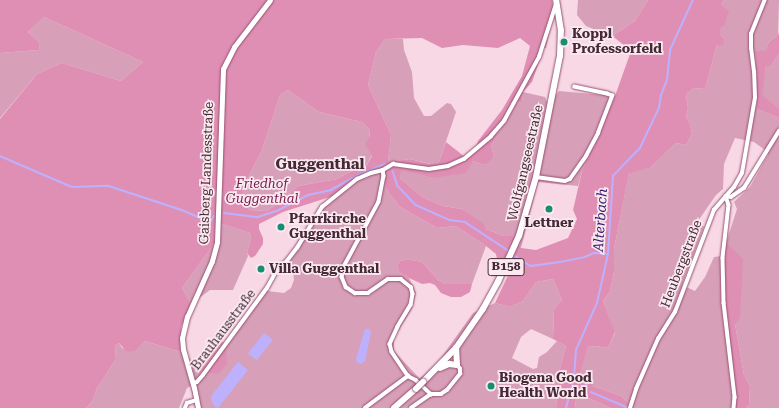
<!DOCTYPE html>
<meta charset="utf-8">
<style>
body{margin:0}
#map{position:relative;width:779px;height:408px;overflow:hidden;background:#f8d8e5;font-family:"Roboto Serif",serif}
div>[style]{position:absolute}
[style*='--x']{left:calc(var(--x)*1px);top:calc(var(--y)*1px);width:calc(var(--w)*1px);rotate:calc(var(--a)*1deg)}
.green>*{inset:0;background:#d89fb8}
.forest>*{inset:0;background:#e08fb4}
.water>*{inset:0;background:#bdb1fe;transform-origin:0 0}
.stream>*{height:1.5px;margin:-0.75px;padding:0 0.75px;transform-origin:0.75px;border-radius:0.75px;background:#bdb1fe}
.roads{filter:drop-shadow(0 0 1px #955171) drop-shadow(0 0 1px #955171)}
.street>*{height:3.5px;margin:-1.75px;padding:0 1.75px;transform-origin:1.75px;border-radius:1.75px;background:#fff}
.secondary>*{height:5px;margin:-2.5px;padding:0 2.5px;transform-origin:2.5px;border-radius:2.5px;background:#fff}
.primary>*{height:5.5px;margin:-2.75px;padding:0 2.75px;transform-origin:2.75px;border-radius:2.75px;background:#fff}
.bridges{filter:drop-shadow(0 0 1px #955171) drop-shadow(0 0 1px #955171)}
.primary-bridge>*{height:5.5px;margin:-2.75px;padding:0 2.75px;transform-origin:2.75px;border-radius:2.75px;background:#fff}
.dots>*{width:11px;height:11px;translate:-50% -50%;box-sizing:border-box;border:2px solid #faeaf0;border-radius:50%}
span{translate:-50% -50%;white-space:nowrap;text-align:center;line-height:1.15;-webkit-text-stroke:3.5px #faeaf0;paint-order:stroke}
.shield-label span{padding:1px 3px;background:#faeaf0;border:1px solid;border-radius:3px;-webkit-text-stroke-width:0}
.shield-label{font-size:12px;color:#462836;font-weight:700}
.poi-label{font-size:13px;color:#462836;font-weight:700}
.left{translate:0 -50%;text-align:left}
.street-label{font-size:13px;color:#462836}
.park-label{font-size:13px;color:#77194e;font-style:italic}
.water-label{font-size:14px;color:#361a70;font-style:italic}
.quarter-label{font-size:15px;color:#462836;font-weight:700}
</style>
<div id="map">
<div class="green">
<i style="clip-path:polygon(578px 0,648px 0,635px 21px,615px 34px,615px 38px,586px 26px,577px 15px)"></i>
<i style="clip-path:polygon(724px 0,779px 0,778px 35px,769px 42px,765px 52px,755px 50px,757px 109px,779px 118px,779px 408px,746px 408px,749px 405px,750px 386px,744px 375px,735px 324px,726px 243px,737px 209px,734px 202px,750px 187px,768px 155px,765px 150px,754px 142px,735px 138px,724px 164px,723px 189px,716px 195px,698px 221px,704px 227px,682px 285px,695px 291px,705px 277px,714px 257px,722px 256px,734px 408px,627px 408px,629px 403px,621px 396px,593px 386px,579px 373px,588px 347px,596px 346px,608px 348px,615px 333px,603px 301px,610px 291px,614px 272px,614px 249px,629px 172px,650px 168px,676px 143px,686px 145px,692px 133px,690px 124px,686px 117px,688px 109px,686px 94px,694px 88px,705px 89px,717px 45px,724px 39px,720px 34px,721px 5px)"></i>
<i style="clip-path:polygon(44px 17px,143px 62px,121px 81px,62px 63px,37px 74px,0 118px,0 53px,39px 50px,40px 43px,28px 32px)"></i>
<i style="clip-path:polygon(385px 39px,403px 39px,404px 50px,412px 72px,414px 98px,424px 116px,431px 116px,447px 103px,451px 104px,456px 112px,439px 162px,431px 164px,410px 159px,388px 162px,391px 135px,368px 85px,376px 52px)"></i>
<i style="clip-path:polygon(779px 54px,779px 108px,761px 95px,766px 66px,771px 66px)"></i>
<i style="clip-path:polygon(288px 90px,319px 112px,362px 122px,369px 129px,372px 155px,365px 168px,359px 167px,337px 179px,298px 186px,278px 204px,266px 211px,249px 210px,242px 189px,262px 150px,280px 95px)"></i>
<i style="clip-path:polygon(559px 91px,615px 96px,582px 171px,578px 186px,538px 182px,521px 248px,513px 236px,504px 236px,486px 229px,462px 209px,443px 206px,422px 197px,400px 178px,402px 169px,433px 178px,473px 161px,484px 165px,494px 156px,491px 146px,516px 103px,522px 102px,523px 92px,545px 97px,548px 104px)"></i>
<i style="clip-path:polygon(370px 170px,386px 176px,386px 187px,389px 193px,400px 207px,437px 228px,456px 226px,486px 246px,472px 284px,445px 284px,438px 280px,422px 262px,408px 259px,400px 261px,397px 266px,399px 272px,409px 278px,416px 293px,412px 309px,394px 338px,394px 351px,420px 379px,438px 362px,473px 313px,495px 303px,510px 307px,523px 301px,536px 282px,553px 279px,562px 300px,554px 309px,553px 339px,531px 329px,521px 337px,512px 358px,533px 369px,537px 368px,539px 357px,547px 352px,557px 341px,566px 346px,560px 368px,556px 408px,195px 408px,191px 386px,187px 388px,179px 408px,86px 408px,92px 402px,97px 388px,116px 359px,115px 346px,119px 343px,122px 348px,135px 352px,145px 341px,181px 352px,206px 372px,267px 291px,284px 293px,291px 288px,294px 280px,293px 270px,288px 262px,322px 210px,333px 196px)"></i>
<i style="clip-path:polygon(216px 222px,250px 233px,251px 238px,247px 253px,248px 256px,233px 290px,210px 290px,191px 304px,182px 288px,216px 241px)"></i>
<i style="clip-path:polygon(582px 395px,610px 408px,575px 408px,576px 399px)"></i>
</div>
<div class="forest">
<i style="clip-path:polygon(evenodd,0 0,552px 0,554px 12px,546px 48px,544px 48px,532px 82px,523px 92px,522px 102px,516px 103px,491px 146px,494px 156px,489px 162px,484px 165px,473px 161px,466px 173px,433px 178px,402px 170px,400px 178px,422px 197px,443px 206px,462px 209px,483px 223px,486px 229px,504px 236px,513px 236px,521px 248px,536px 250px,568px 238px,577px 219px,573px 210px,582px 171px,615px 96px,631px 51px,615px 38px,615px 34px,635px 21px,648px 0,724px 0,721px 5px,729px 11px,724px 26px,721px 27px,720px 34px,724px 39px,723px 45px,717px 45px,705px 89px,694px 88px,686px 94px,688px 109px,686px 117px,690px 124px,692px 133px,686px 145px,676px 143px,650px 168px,629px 173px,614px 249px,614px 272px,610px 291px,603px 301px,615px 332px,608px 348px,596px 346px,588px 347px,580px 373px,591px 381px,593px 386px,621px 396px,629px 403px,627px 408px,610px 408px,582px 395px,576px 399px,575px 408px,556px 408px,560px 368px,566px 346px,553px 339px,554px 309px,562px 300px,553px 279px,536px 282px,523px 301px,510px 307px,495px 303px,511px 269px,497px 259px,496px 254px,486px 246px,456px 226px,437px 228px,400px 207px,389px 193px,386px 187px,385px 176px,370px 170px,333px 196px,283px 212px,259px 224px,259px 229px,263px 238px,263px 244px,255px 256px,251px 258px,247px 253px,251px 238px,250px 233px,216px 222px,216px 241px,182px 288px,191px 304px,181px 327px,181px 352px,145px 341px,135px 352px,126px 351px,119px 343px,115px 346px,116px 359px,97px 388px,92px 402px,86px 408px,0 408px,0 119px,37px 74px,62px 63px,121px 81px,143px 62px,44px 17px,28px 32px,40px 43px,39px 50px,0 53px,0 0,422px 38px,442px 48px,463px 45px,498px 48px,520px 38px,530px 46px,522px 76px,502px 110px,478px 141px,476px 149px,465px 157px,446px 142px,439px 162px,430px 164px,410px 159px,388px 162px,391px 135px,368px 85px,376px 52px,385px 39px,422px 38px,0 0,288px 90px,319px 112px,362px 122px,369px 129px,370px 136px,365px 144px,372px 156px,365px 168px,359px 167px,337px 179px,298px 186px,278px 204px,266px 211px,249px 210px,242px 189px,262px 150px,280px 95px,288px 90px)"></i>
<i style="clip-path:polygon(779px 32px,779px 54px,771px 66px,766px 66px,762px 95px,779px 108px,779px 118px,757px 109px,755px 50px,765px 51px,769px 42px,778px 35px)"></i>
<i style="clip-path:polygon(726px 243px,743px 259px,740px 318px,735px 324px,744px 375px,750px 386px,749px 405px,746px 408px,734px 408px,727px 336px,722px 256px)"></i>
<i style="clip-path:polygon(408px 259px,422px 262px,438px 280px,445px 284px,472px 284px,470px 292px,461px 297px,451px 297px,441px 293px,435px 285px,430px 283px,422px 284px,409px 278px,399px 272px,397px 266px,400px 261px)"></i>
<i style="clip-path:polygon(215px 341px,222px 341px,226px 345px,227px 364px,218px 374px,206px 372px,198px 367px)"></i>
</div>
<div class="water">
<i style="clip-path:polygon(365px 329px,369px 329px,371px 332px,365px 361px,361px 364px,357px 363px,356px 359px)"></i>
<i style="left:264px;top:333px;width:11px;height:26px;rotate:38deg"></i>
<i style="clip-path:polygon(238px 362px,248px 370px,218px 408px,214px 406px,211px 399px,212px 395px)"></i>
</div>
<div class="stream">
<i style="--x:0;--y:156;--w:78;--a:23.3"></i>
<i style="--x:72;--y:187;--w:37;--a:-2"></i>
<i style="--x:109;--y:186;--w:77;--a:18.2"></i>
<i style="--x:182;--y:210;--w:30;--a:23"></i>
<i style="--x:210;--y:222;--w:7;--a:-56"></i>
<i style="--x:393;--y:171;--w:16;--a:72"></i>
<i style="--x:398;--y:186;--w:26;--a:47"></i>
<i style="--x:416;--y:205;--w:36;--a:24"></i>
<i style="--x:449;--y:220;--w:16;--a:7"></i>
<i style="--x:465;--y:222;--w:53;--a:33.4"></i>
<i style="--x:224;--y:213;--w:34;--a:7"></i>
<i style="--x:258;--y:217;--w:22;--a:-18"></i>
<i style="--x:279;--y:210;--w:33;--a:-27"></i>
<i style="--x:308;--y:195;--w:24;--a:-12"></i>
<i style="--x:331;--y:190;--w:31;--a:-29"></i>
<i style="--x:358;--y:175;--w:29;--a:-22"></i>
<i style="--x:515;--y:256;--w:19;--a:32"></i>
<i style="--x:531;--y:266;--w:29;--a:-8"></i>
<i style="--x:560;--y:262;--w:25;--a:-11"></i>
<i style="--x:585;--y:257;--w:10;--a:-24"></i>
<i style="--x:594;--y:253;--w:14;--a:4"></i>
<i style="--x:574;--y:378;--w:14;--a:25"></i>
<i style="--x:591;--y:392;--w:38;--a:23"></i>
<i style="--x:566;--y:408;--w:31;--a:-75"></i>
<i style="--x:574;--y:378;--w:28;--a:-86"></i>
<i style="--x:576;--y:350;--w:51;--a:-65.9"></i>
<i style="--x:597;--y:303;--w:50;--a:-77.3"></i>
<i style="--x:608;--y:254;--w:78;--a:-86.3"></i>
<i style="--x:613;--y:176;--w:39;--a:-46"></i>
<i style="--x:640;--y:148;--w:44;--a:-64.6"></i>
<i style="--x:659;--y:108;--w:13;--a:-81"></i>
<i style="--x:661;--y:95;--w:16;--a:-68"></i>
<i style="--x:667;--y:80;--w:30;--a:-84"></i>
<i style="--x:670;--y:50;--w:55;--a:-65.3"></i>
</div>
<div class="roads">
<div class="street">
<i style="--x:383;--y:170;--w:12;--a:-31"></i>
<i style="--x:393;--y:164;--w:36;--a:8"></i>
<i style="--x:429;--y:169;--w:19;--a:-9"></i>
<i style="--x:448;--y:166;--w:17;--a:-24"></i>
<i style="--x:464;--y:159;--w:35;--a:-40"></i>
<i style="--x:491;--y:136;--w:20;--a:-49"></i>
<i style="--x:504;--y:121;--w:73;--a:-61.3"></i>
<i style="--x:539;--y:57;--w:56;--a:-72.2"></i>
<i style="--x:536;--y:177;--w:29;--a:8"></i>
<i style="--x:565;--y:181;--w:5;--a:-22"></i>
<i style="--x:570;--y:179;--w:28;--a:-55"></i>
<i style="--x:586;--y:156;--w:26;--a:-62"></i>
<i style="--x:598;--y:133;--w:40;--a:-69"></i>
<i style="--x:612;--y:96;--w:5;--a:-158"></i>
<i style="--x:607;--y:94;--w:33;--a:-168"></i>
<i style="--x:726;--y:196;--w:9;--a:72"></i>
<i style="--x:729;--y:205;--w:53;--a:96.5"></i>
<i style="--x:723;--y:258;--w:45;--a:88.7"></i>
<i style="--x:724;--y:303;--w:95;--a:83.3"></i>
<i style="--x:735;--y:397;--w:11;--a:95"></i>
<i style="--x:726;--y:196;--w:5;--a:11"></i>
<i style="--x:731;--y:197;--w:16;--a:-35"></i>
<i style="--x:744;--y:188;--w:67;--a:-58.4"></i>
<i style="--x:193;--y:384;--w:4;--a:-27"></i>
<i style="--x:197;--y:382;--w:9;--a:-49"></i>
<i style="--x:203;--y:375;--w:108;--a:-53.7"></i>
<i style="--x:267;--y:288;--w:23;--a:-61"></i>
<i style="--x:278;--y:268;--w:10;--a:-37"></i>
<i style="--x:286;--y:262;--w:18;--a:-52"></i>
<i style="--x:297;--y:248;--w:48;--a:-58.6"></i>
<i style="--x:322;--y:207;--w:45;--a:-38.7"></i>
<i style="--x:357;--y:179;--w:15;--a:-23"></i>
<i style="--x:371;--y:173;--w:12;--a:-14"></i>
<i style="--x:383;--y:170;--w:6;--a:81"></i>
<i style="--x:384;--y:176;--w:26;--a:101"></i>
<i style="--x:379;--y:202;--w:74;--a:118.3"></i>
<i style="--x:344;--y:267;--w:10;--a:101"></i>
<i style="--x:342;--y:277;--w:11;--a:68"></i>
<i style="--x:346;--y:287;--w:11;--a:34"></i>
<i style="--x:355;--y:293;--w:13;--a:0"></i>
<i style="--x:368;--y:293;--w:24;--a:-35"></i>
<i style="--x:388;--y:279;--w:13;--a:0"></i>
<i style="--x:401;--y:279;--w:13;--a:39"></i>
<i style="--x:411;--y:287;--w:7;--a:74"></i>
<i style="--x:413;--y:294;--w:11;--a:100"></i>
<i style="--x:411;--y:305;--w:26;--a:121"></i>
<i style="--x:398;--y:327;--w:19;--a:115"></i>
<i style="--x:390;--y:344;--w:8;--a:76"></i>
<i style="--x:392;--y:352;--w:29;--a:56"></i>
<i style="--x:185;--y:408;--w:5;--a:-68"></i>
<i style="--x:187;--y:403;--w:10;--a:-17"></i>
<i style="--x:365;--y:408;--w:54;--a:-36.7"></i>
<i style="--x:408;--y:376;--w:9;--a:27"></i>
<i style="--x:416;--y:380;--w:21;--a:43"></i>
<i style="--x:431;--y:394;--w:10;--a:0"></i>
<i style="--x:441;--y:394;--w:7;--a:-34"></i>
<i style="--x:447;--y:390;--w:21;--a:-51"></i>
<i style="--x:460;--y:374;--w:5;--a:-90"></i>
<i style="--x:460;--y:369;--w:5;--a:-127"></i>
<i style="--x:411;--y:408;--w:24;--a:-35"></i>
<i style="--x:630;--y:408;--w:20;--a:-72"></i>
<i style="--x:636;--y:389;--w:55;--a:-66.3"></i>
<i style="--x:658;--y:339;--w:32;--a:-58"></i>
<i style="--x:675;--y:312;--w:109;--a:-69.1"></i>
<i style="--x:714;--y:210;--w:30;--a:-49"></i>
<i style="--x:734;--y:187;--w:16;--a:-60"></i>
<i style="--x:742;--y:173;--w:76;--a:-80.2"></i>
<i style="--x:755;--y:98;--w:26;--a:-92"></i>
<i style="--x:754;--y:72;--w:23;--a:-97"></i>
<i style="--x:751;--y:49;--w:15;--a:-90"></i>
<i style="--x:751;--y:34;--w:37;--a:-68"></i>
</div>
<div class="secondary">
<i style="--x:198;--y:408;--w:20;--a:-101"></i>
<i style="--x:194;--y:388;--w:41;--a:-105.8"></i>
<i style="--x:183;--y:349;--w:11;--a:-95"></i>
<i style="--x:182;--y:338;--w:22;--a:-77"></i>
<i style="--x:187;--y:317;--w:61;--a:-65.9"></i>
<i style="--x:212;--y:261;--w:20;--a:-75"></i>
<i style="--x:217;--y:242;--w:173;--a:-88"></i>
<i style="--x:223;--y:69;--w:25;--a:-63"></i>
<i style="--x:234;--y:47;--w:59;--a:-52.5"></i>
</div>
<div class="primary">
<i style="--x:440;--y:368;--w:10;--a:-24"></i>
<i style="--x:449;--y:364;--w:8;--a:7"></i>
<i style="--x:457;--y:365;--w:17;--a:-93"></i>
<i style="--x:423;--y:382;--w:47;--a:-45.9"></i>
<i style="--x:456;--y:348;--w:47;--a:-55.3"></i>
<i style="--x:483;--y:309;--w:31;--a:-61"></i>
<i style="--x:498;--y:282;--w:51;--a:-65.5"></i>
<i style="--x:519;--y:236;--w:61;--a:-73.9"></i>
<i style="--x:536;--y:177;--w:123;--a:-78.8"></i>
<i style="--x:560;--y:56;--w:25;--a:-88"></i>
<i style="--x:561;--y:31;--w:31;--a:-99"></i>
<i style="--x:394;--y:408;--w:29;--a:-41"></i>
</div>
</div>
<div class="bridges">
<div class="primary-bridge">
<i style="--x:416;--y:389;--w:10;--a:-45"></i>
</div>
</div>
<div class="dots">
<i style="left:564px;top:42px;background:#178e71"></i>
<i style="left:549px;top:209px;background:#178e71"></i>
<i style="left:281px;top:227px;background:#178e71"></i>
<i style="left:261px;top:269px;background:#178e71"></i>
<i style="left:491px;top:386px;background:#178e71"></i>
</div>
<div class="shield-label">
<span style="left:506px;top:267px">B158</span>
</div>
<div class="poi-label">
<span class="left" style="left:572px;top:42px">Koppl<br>Professorfeld</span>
<span class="left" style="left:289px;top:227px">Pfarrkirche<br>Guggenthal</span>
<span style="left:549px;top:223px">Lettner</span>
<span class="left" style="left:269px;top:269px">Villa Guggenthal</span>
<span class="left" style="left:499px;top:386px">Biogena Good<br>Health World</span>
</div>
<div class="street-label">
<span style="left:526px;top:163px;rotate:-77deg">Wolfgangseestraße</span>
<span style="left:207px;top:173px;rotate:-88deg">Gaisberg Landesstraße</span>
<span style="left:682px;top:264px;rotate:-69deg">Heubergstraße</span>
<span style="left:224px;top:330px;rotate:-53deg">Brauhausstraße</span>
</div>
<div class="park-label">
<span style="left:262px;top:192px">Friedhof<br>Guggenthal</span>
</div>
<div class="water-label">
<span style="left:600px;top:220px;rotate:-86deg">Alterbach</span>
</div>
<div class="quarter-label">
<span style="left:320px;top:165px">Guggenthal</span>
</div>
</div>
